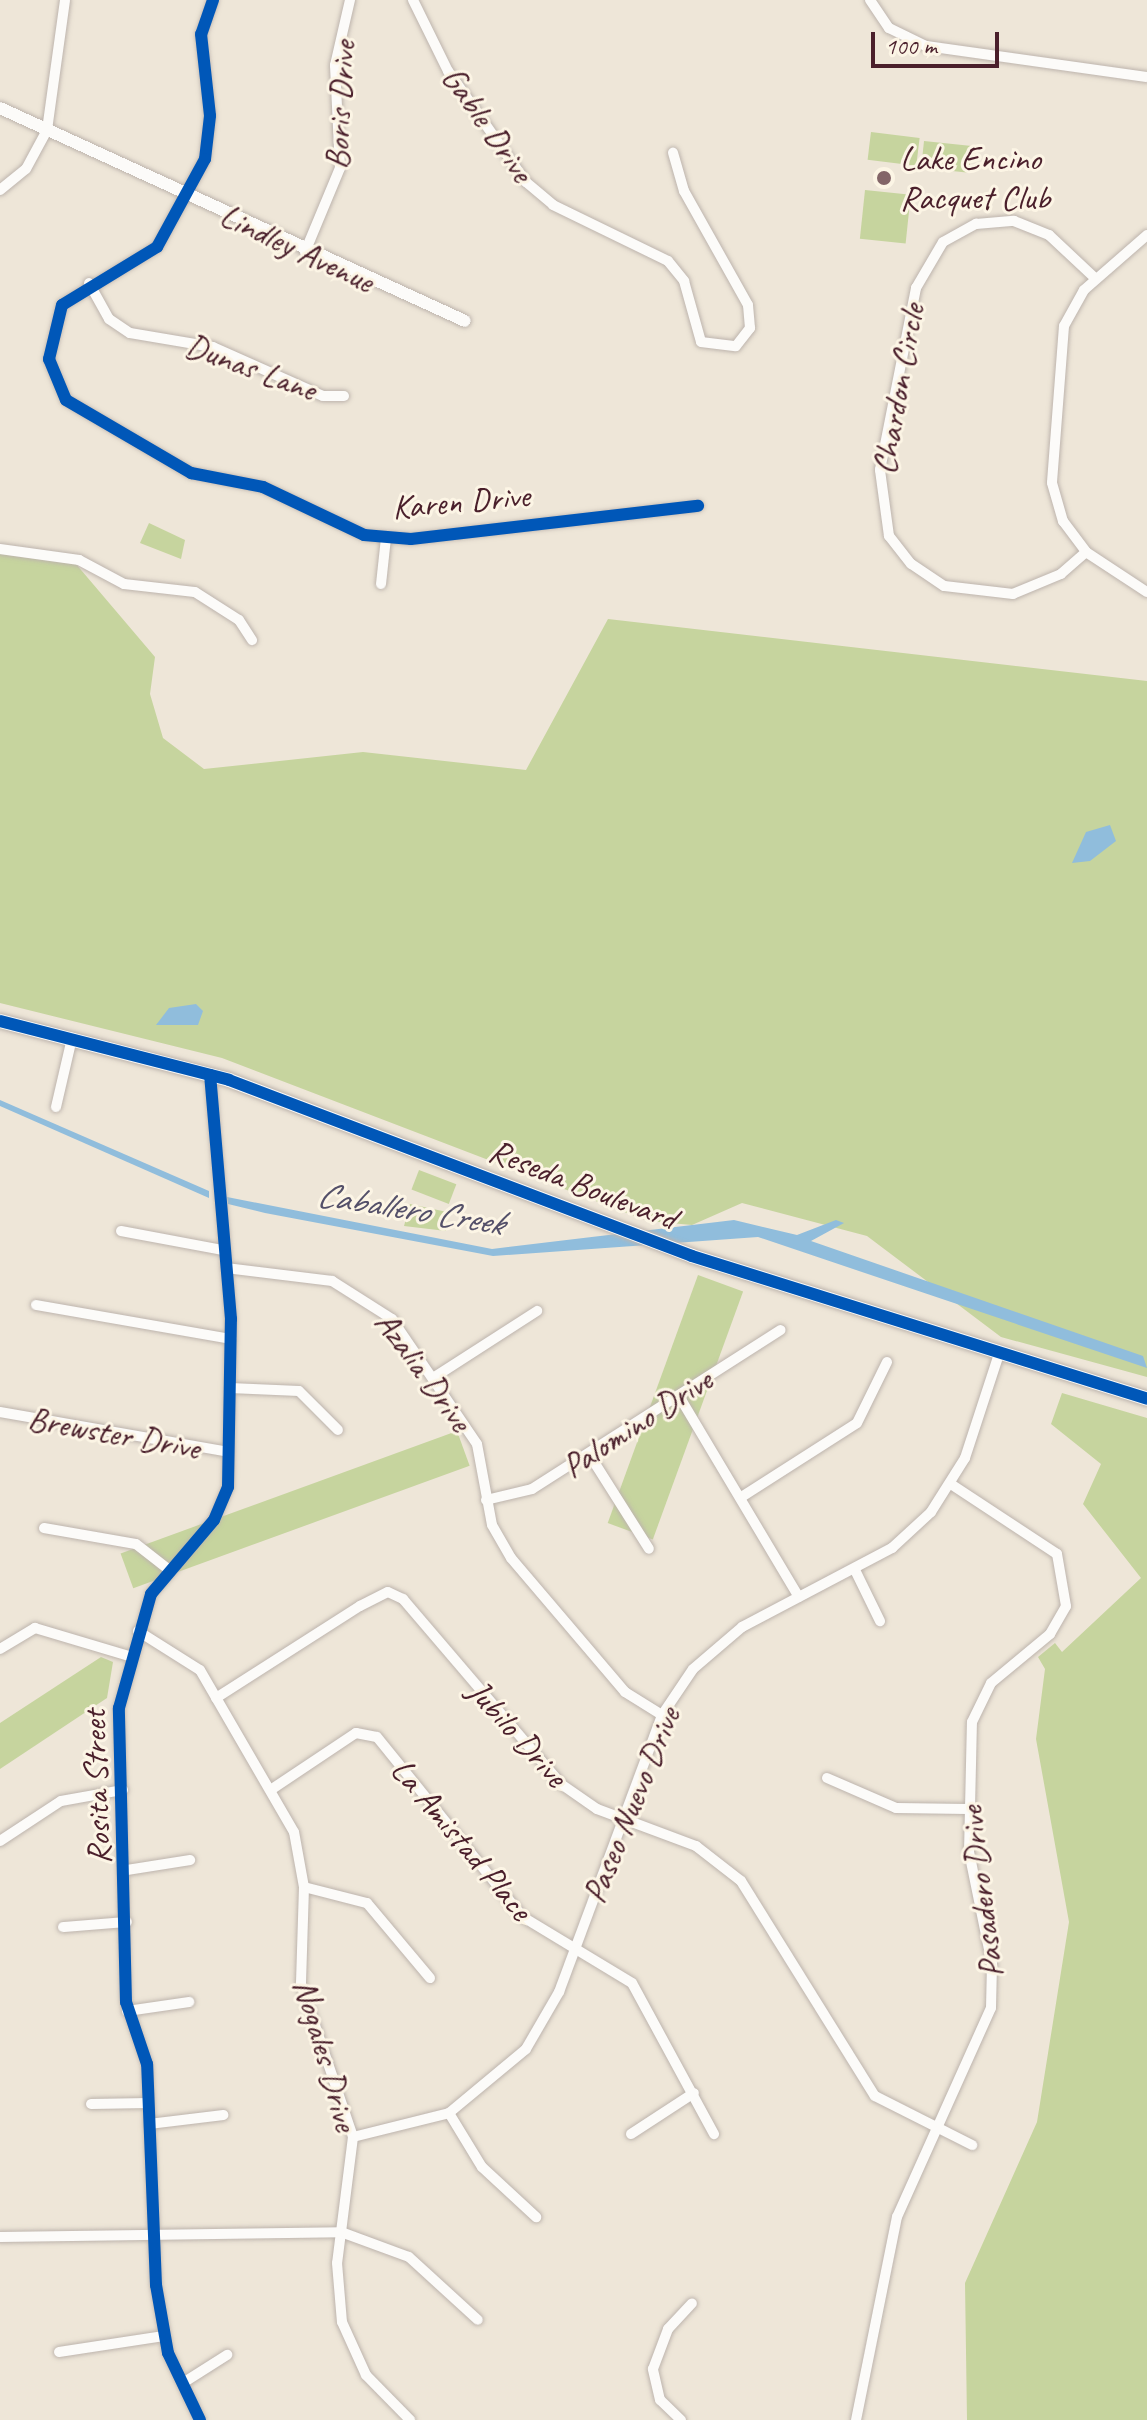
<!DOCTYPE html>
<style>
body{margin:0}
#map{position:relative;width:1147px;height:2420px;overflow:hidden;background:#eee6d8;font-family:Caveat,sans-serif}
div>[style]{position:absolute}
[style*='--x']{left:calc(var(--x)*1px);top:calc(var(--y)*1px);width:calc(var(--w)*1px);rotate:calc(var(--a)*1deg)}
.green>*{inset:0;background:#c6d49e;transform-origin:0 0}
.water>*{inset:0;background:#90bddc}
.roads{filter:drop-shadow(0 0 2px #bdb4ad) drop-shadow(0 0 2px #bdb4ad)}
.minor>*{height:10px;margin:-5px;padding:0 5px;transform-origin:5px;border-radius:5px;background:#fcfbf9}
.tertiary>*{height:12px;margin:-6px;padding:0 6px;transform-origin:6px;border-radius:6px;background:#fcfbf9}
.secondary>*{height:14px;margin:-7px;padding:0 7px;transform-origin:7px;border-radius:7px;background:#fcfbf9}
.cycleway>*{height:12px;margin:-6px;padding:0 6px;transform-origin:6px;border-radius:6px;background:#0057b8}
.dots>*{width:22px;height:22px;translate:-50% -50%;box-sizing:border-box;border:4px solid #fcf5e5;border-radius:50%}
span{translate:-50% -50%;white-space:nowrap;text-align:center;line-height:1.15;-webkit-text-stroke:6px #fcf5e5;paint-order:stroke}
.street-label{font-size:34px;color:#4a1f2b}
.poi-label{font-size:34px;color:#4a1f2b}
.left{translate:0 -50%;text-align:left}
.water-label{font-size:36px;color:#545069;font-style:italic}
.scale{position:absolute;left:871px;top:32px;width:128px;height:36px;box-sizing:border-box;border:4px solid #4a1f2b;border-top:0;padding-left:10px;font-size:24px;line-height:28px;white-space:nowrap;color:#4a1f2b;-webkit-text-stroke:6px #fcf5e5;paint-order:stroke}
</style>
<div id="map">
<div class="green">
<i style="left:871px;top:132px;width:49px;height:28px;rotate:7deg"></i>
<i style="left:924px;top:141px;width:48px;height:27px;rotate:6deg"></i>
<i style="left:865px;top:190px;width:46px;height:49px;rotate:6deg"></i>
<i style="clip-path:polygon(149px 523px,185px 540px,181px 559px,140px 543px)"></i>
<i style="clip-path:polygon(0 554px,76px 564px,155px 657px,150px 694px,163px 738px,204px 769px,363px 752px,526px 770px,608px 619px,1147px 681px,1147px 1377px,1001px 1337px,867px 1236px,742px 1203px,692px 1225px,648px 1221px,222px 1058px,0 1003px)"></i>
<i style="left:419px;top:1170px;width:40px;height:21px;rotate:21deg"></i>
<i style="clip-path:polygon(410px 1204px,447px 1212px,446px 1231px,404px 1226px)"></i>
<i style="left:698px;top:1275px;width:48px;height:264px;rotate:20deg"></i>
<i style="clip-path:polygon(1062px 1393px,1147px 1418px,1147px 2420px,967px 2420px,965px 2283px,1037px 2122px,1069px 1922px,1036px 1739px,1045px 1669px,1038px 1657px,1055px 1643px,1062px 1652px,1141px 1578px,1083px 1504px,1101px 1464px,1051px 1424px)"></i>
<i style="left:457px;top:1431px;width:37px;height:358px;rotate:70deg"></i>
<i style="clip-path:polygon(101px 1657px,113px 1662px,107px 1698px,0 1769px,0 1723px)"></i>
</div>
<div class="water">
<i style="clip-path:polygon(1110px 825px,1116px 841px,1090px 861px,1072px 863px,1086px 832px)"></i>
<i style="clip-path:polygon(196px 1004px,203px 1011px,198px 1025px,156px 1025px,169px 1008px)"></i>
<i style="clip-path:polygon(0 1100px,209px 1191px,209px 1198px,0 1106px)"></i>
<i style="clip-path:polygon(227px 1197px,492px 1249px,734px 1220px,797px 1235px,836px 1220px,844px 1223px,811px 1241px,1143px 1356px,1147px 1368px,758px 1237px,493px 1256px,265px 1213px,228px 1204px)"></i>
</div>
<div class="roads">
<div class="minor">
<i style="--x:213;--y:0;--w:36;--a:109"></i>
<i style="--x:201;--y:34;--w:82;--a:83.7"></i>
<i style="--x:210;--y:116;--w:43;--a:96.6"></i>
<i style="--x:205;--y:159;--w:100;--a:118.6"></i>
<i style="--x:157;--y:247;--w:111;--a:148.6"></i>
<i style="--x:62;--y:305;--w:56;--a:103.5"></i>
<i style="--x:49;--y:359;--w:44;--a:67.5"></i>
<i style="--x:66;--y:400;--w:145;--a:30.3"></i>
<i style="--x:191;--y:473;--w:73;--a:11"></i>
<i style="--x:263;--y:487;--w:112;--a:25.4"></i>
<i style="--x:364;--y:535;--w:47;--a:4.9"></i>
<i style="--x:411;--y:539;--w:289;--a:-6.6"></i>
<i style="--x:413;--y:0;--w:79;--a:63.8"></i>
<i style="--x:448;--y:71;--w:136;--a:54.9"></i>
<i style="--x:526;--y:182;--w:35;--a:40"></i>
<i style="--x:553;--y:205;--w:128;--a:26"></i>
<i style="--x:668;--y:261;--w:26;--a:51"></i>
<i style="--x:684;--y:281;--w:63;--a:74.4"></i>
<i style="--x:701;--y:342;--w:35;--a:7"></i>
<i style="--x:736;--y:346;--w:23;--a:-52"></i>
<i style="--x:750;--y:328;--w:23;--a:-95"></i>
<i style="--x:748;--y:305;--w:131;--a:-119.3"></i>
<i style="--x:684;--y:191;--w:40;--a:-106"></i>
<i style="--x:870;--y:0;--w:34;--a:56"></i>
<i style="--x:889;--y:28;--w:41;--a:25.9"></i>
<i style="--x:926;--y:46;--w:223;--a:8"></i>
<i style="--x:0;--y:190;--w:33;--a:-39"></i>
<i style="--x:26;--y:169;--w:44;--a:-61.7"></i>
<i style="--x:47;--y:130;--w:131;--a:-82.1"></i>
<i style="--x:1147;--y:235;--w:84;--a:138.9"></i>
<i style="--x:1084;--y:290;--w:41;--a:119.1"></i>
<i style="--x:1064;--y:326;--w:157;--a:94.4"></i>
<i style="--x:1052;--y:483;--w:40;--a:74"></i>
<i style="--x:1063;--y:521;--w:39;--a:53"></i>
<i style="--x:1086;--y:552;--w:73;--a:33.3"></i>
<i style="--x:305;--y:252;--w:91;--a:-67.4"></i>
<i style="--x:340;--y:168;--w:103;--a:-92.8"></i>
<i style="--x:335;--y:65;--w:67;--a:-77"></i>
<i style="--x:89;--y:283;--w:41;--a:60.9"></i>
<i style="--x:109;--y:319;--w:25;--a:34"></i>
<i style="--x:130;--y:333;--w:84;--a:9.6"></i>
<i style="--x:213;--y:347;--w:120;--a:24"></i>
<i style="--x:323;--y:396;--w:21;--a:0"></i>
<i style="--x:0;--y:549;--w:80;--a:7.9"></i>
<i style="--x:79;--y:560;--w:51;--a:28.1"></i>
<i style="--x:124;--y:584;--w:71;--a:6.4"></i>
<i style="--x:195;--y:592;--w:52;--a:32.5"></i>
<i style="--x:239;--y:620;--w:24;--a:57"></i>
<i style="--x:1086;--y:552;--w:33;--a:139"></i>
<i style="--x:1061;--y:574;--w:52;--a:157.4"></i>
<i style="--x:1013;--y:594;--w:69;--a:-173.4"></i>
<i style="--x:944;--y:586;--w:40;--a:-146"></i>
<i style="--x:911;--y:564;--w:36;--a:-128"></i>
<i style="--x:889;--y:536;--w:67;--a:-97.8"></i>
<i style="--x:880;--y:470;--w:186;--a:-78.8"></i>
<i style="--x:916;--y:288;--w:53;--a:-59.6"></i>
<i style="--x:943;--y:242;--w:38;--a:-29"></i>
<i style="--x:976;--y:224;--w:38;--a:-5"></i>
<i style="--x:1014;--y:221;--w:38;--a:22"></i>
<i style="--x:1049;--y:235;--w:63;--a:43.1"></i>
<i style="--x:381;--y:584;--w:46;--a:-83.8"></i>
<i style="--x:56;--y:1107;--w:71;--a:-76.9"></i>
<i style="--x:121;--y:1231;--w:104;--a:10.6"></i>
<i style="--x:226;--y:1268;--w:107;--a:7"></i>
<i style="--x:332;--y:1281;--w:71;--a:32.3"></i>
<i style="--x:392;--y:1319;--w:151;--a:55.8"></i>
<i style="--x:477;--y:1444;--w:82;--a:79.5"></i>
<i style="--x:492;--y:1525;--w:38;--a:60"></i>
<i style="--x:511;--y:1558;--w:176;--a:49.6"></i>
<i style="--x:625;--y:1692;--w:44;--a:31.9"></i>
<i style="--x:36;--y:1305;--w:198;--a:9.9"></i>
<i style="--x:433;--y:1378;--w:124;--a:-32.8"></i>
<i style="--x:230;--y:1388;--w:69;--a:2.5"></i>
<i style="--x:299;--y:1391;--w:55;--a:45"></i>
<i style="--x:679;--y:1396;--w:234;--a:59.2"></i>
<i style="--x:0;--y:1412;--w:232;--a:9.9"></i>
<i style="--x:589;--y:1454;--w:112;--a:57.7"></i>
<i style="--x:743;--y:1496;--w:135;--a:-32.6"></i>
<i style="--x:857;--y:1423;--w:68;--a:-63.8"></i>
<i style="--x:486;--y:1500;--w:47;--a:-13.4"></i>
<i style="--x:532;--y:1489;--w:295;--a:-32.6"></i>
<i style="--x:44;--y:1528;--w:93;--a:9.9"></i>
<i style="--x:136;--y:1544;--w:39;--a:38"></i>
<i style="--x:855;--y:1570;--w:57;--a:63.9"></i>
<i style="--x:138;--y:1631;--w:73;--a:32.2"></i>
<i style="--x:200;--y:1670;--w:187;--a:59.9"></i>
<i style="--x:294;--y:1832;--w:56;--a:79.7"></i>
<i style="--x:304;--y:1887;--w:97;--a:91.8"></i>
<i style="--x:301;--y:1984;--w:162;--a:71.2"></i>
<i style="--x:353;--y:2137;--w:127;--a:97.2"></i>
<i style="--x:337;--y:2263;--w:59;--a:85.2"></i>
<i style="--x:342;--y:2322;--w:58;--a:65.6"></i>
<i style="--x:366;--y:2375;--w:63;--a:45.6"></i>
<i style="--x:0;--y:1649;--w:41;--a:-31"></i>
<i style="--x:35;--y:1628;--w:98;--a:16.6"></i>
<i style="--x:216;--y:1698;--w:171;--a:-32.6"></i>
<i style="--x:360;--y:1606;--w:31;--a:-27"></i>
<i style="--x:388;--y:1592;--w:17;--a:25"></i>
<i style="--x:403;--y:1599;--w:243;--a:49.5"></i>
<i style="--x:561;--y:1784;--w:44;--a:34.8"></i>
<i style="--x:597;--y:1809;--w:106;--a:20.5"></i>
<i style="--x:696;--y:1846;--w:57;--a:37.9"></i>
<i style="--x:741;--y:1881;--w:253;--a:58.1"></i>
<i style="--x:875;--y:2096;--w:109;--a:26.8"></i>
<i style="--x:827;--y:1778;--w:75;--a:23.5"></i>
<i style="--x:896;--y:1808;--w:72;--a:0.8"></i>
<i style="--x:272;--y:1789;--w:101;--a:-33.7"></i>
<i style="--x:356;--y:1733;--w:21;--a:11"></i>
<i style="--x:377;--y:1737;--w:232;--a:51"></i>
<i style="--x:523;--y:1917;--w:127;--a:31.2"></i>
<i style="--x:632;--y:1983;--w:172;--a:61.5"></i>
<i style="--x:0;--y:1841;--w:73;--a:-33.3"></i>
<i style="--x:61;--y:1801;--w:63;--a:-10.1"></i>
<i style="--x:127;--y:1870;--w:64;--a:-9"></i>
<i style="--x:304;--y:1887;--w:65;--a:14.3"></i>
<i style="--x:367;--y:1903;--w:98;--a:50"></i>
<i style="--x:63;--y:1927;--w:64;--a:-4.5"></i>
<i style="--x:127;--y:2011;--w:63;--a:-8.3"></i>
<i style="--x:91;--y:2104;--w:57;--a:-1"></i>
<i style="--x:449;--y:2113;--w:63;--a:58.6"></i>
<i style="--x:482;--y:2167;--w:74;--a:42.8"></i>
<i style="--x:149;--y:2124;--w:75;--a:-6.9"></i>
<i style="--x:631;--y:2134;--w:75;--a:-33.1"></i>
<i style="--x:353;--y:2137;--w:99;--a:-14"></i>
<i style="--x:449;--y:2113;--w:100;--a:-39.7"></i>
<i style="--x:526;--y:2049;--w:66;--a:-59.9"></i>
<i style="--x:559;--y:1992;--w:296;--a:-69.6"></i>
<i style="--x:662;--y:1715;--w:55;--a:-56"></i>
<i style="--x:693;--y:1669;--w:65;--a:-40.6"></i>
<i style="--x:742;--y:1627;--w:170;--a:-27.8"></i>
<i style="--x:892;--y:1548;--w:53;--a:-42.7"></i>
<i style="--x:931;--y:1512;--w:64;--a:-57.8"></i>
<i style="--x:965;--y:1458;--w:109;--a:-71.9"></i>
<i style="--x:0;--y:2237;--w:341;--a:-0.8"></i>
<i style="--x:341;--y:2232;--w:72;--a:20.2"></i>
<i style="--x:409;--y:2257;--w:93;--a:42.4"></i>
<i style="--x:59;--y:2352;--w:106;--a:-8.7"></i>
<i style="--x:186;--y:2381;--w:49;--a:-32.4"></i>
<i style="--x:200;--y:2420;--w:74;--a:-115.5"></i>
<i style="--x:168;--y:2353;--w:69;--a:-100"></i>
<i style="--x:156;--y:2285;--w:221;--a:-92.3"></i>
<i style="--x:147;--y:2064;--w:65;--a:-108.7"></i>
<i style="--x:126;--y:2002;--w:294;--a:-91.4"></i>
<i style="--x:119;--y:1708;--w:118;--a:-74.3"></i>
<i style="--x:151;--y:1594;--w:97;--a:-49.6"></i>
<i style="--x:214;--y:1520;--w:36;--a:-67"></i>
<i style="--x:228;--y:1487;--w:168;--a:-89"></i>
<i style="--x:231;--y:1319;--w:245;--a:-94.9"></i>
<i style="--x:681;--y:2420;--w:29;--a:-136"></i>
<i style="--x:660;--y:2400;--w:32;--a:-103"></i>
<i style="--x:653;--y:2369;--w:43;--a:-69.4"></i>
<i style="--x:668;--y:2329;--w:35;--a:-47"></i>
<i style="--x:856;--y:2420;--w:207;--a:-78.6"></i>
<i style="--x:897;--y:2217;--w:229;--a:-65.8"></i>
<i style="--x:991;--y:2008;--w:44;--a:-88.7"></i>
<i style="--x:992;--y:1964;--w:114;--a:-101.6"></i>
<i style="--x:969;--y:1852;--w:130;--a:-88.7"></i>
<i style="--x:972;--y:1722;--w:43;--a:-64"></i>
<i style="--x:991;--y:1683;--w:77;--a:-39.7"></i>
<i style="--x:1050;--y:1634;--w:32;--a:-60"></i>
<i style="--x:1066;--y:1606;--w:53;--a:-99.8"></i>
<i style="--x:1057;--y:1554;--w:127;--a:-146.6"></i>
</div>
<div class="tertiary">
<i style="--x:0;--y:108;--w:511;--a:24.61"></i>
</div>
<div class="secondary">
<i style="--x:0;--y:1021;--w:236;--a:14.4"></i>
<i style="--x:229;--y:1080;--w:495;--a:20.8"></i>
<i style="--x:692;--y:1256;--w:477;--a:17.4"></i>
</div>
</div>
<div class="cycleway">
<i style="--x:213;--y:0;--w:36;--a:109"></i>
<i style="--x:201;--y:34;--w:82;--a:83.7"></i>
<i style="--x:210;--y:116;--w:43;--a:96.6"></i>
<i style="--x:205;--y:159;--w:100;--a:118.6"></i>
<i style="--x:157;--y:247;--w:111;--a:148.6"></i>
<i style="--x:62;--y:305;--w:56;--a:103.5"></i>
<i style="--x:49;--y:359;--w:44;--a:67.5"></i>
<i style="--x:66;--y:400;--w:145;--a:30.3"></i>
<i style="--x:191;--y:473;--w:73;--a:11"></i>
<i style="--x:263;--y:487;--w:112;--a:25.4"></i>
<i style="--x:364;--y:535;--w:47;--a:4.9"></i>
<i style="--x:411;--y:539;--w:289;--a:-6.6"></i>
<i style="--x:0;--y:1021;--w:236;--a:14.4"></i>
<i style="--x:229;--y:1080;--w:495;--a:20.8"></i>
<i style="--x:692;--y:1256;--w:477;--a:17.4"></i>
<i style="--x:200;--y:2420;--w:74;--a:-115.5"></i>
<i style="--x:168;--y:2353;--w:69;--a:-100"></i>
<i style="--x:156;--y:2285;--w:221;--a:-92.3"></i>
<i style="--x:147;--y:2064;--w:65;--a:-108.7"></i>
<i style="--x:126;--y:2002;--w:294;--a:-91.4"></i>
<i style="--x:119;--y:1708;--w:118;--a:-74.3"></i>
<i style="--x:151;--y:1594;--w:97;--a:-49.6"></i>
<i style="--x:214;--y:1520;--w:36;--a:-67"></i>
<i style="--x:228;--y:1487;--w:168;--a:-89"></i>
<i style="--x:231;--y:1319;--w:245;--a:-94.9"></i>
</div>
<div class="dots">
<i style="left:884px;top:178px;background:#836568"></i>
</div>
<div class="street-label">
<span style="left:340px;top:105px;rotate:-87deg">Boris Drive</span>
<span style="left:488px;top:124px;rotate:55deg">Gable Drive</span>
<span style="left:297px;top:248px;rotate:25deg">Lindley Avenue</span>
<span style="left:251px;top:367px;rotate:20deg">Dunas Lane</span>
<span style="left:898px;top:389px;rotate:-80deg">Chardon Circle</span>
<span style="left:461px;top:501px;rotate:-5deg">Karen Drive</span>
<span style="left:583px;top:1184px;rotate:21deg">Reseda Boulevard</span>
<span style="left:424px;top:1371px;rotate:54deg">Azalia Drive</span>
<span style="left:637px;top:1423px;rotate:-33deg">Palomino Drive</span>
<span style="left:114px;top:1433px;rotate:10deg">Brewster Drive</span>
<span style="left:518px;top:1733px;rotate:48deg">Jubilo Drive</span>
<span style="left:96px;top:1787px;rotate:-92deg">Rosita Street</span>
<span style="left:631px;top:1805px;rotate:-68deg">Paseo Nuevo Drive</span>
<span style="left:462px;top:1839px;rotate:50deg">La Amistad Place</span>
<span style="left:981px;top:1892px;rotate:-97deg">Pasadero Drive</span>
<span style="left:326px;top:2055px;rotate:74deg">Nogales Drive</span>
</div>
<div class="poi-label">
<span class="left" style="left:900px;top:178px">Lake Encino<br>Racquet Club</span>
</div>
<div class="water-label">
<span style="left:410px;top:1209px;rotate:9deg">Caballero Creek</span>
</div>
<div class="scale">100 m</div>
</div>
